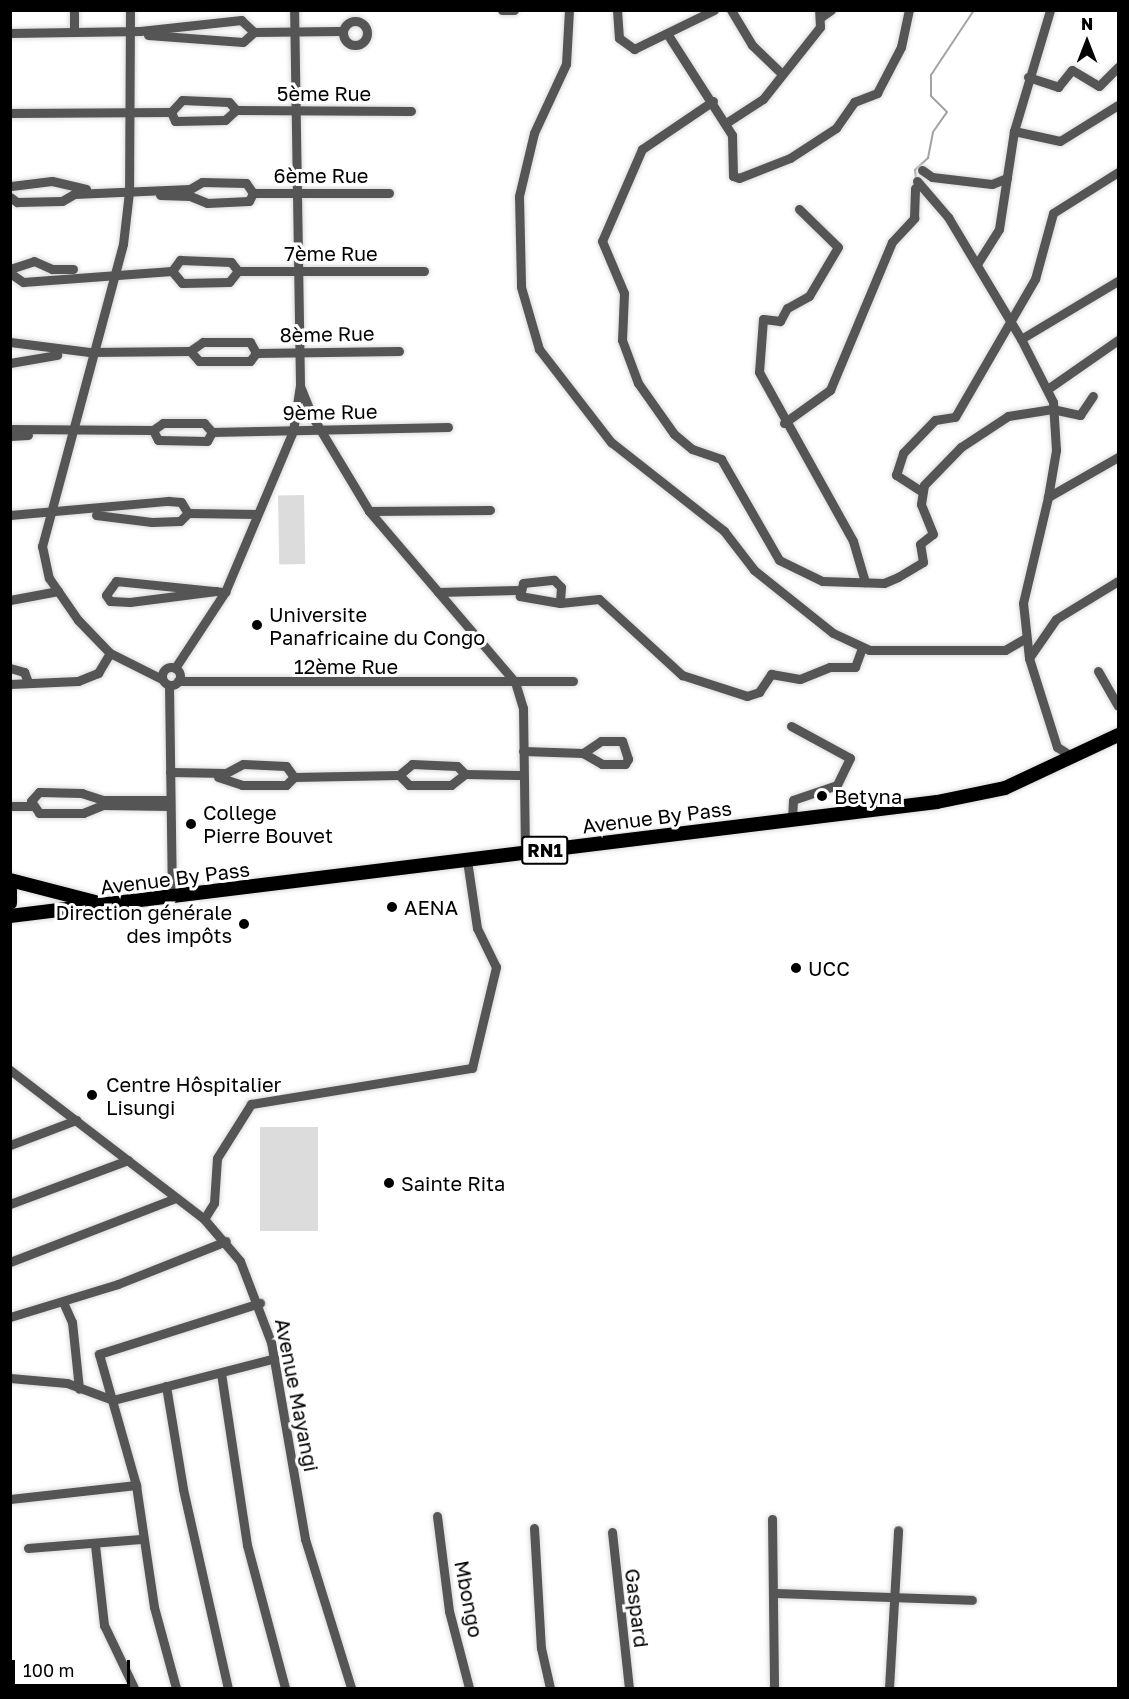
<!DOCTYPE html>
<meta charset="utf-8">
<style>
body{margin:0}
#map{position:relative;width:1129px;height:1699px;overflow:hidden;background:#fff;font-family:"Golos Text",sans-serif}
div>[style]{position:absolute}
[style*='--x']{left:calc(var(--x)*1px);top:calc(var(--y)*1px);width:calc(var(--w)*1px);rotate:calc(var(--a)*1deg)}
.green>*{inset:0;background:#dcdcdc;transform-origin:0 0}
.stream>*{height:2px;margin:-1px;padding:0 1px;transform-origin:1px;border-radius:1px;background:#a3a3a3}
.roads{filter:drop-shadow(0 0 2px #dbdbdb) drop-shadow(0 0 2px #dbdbdb)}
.minor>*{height:9px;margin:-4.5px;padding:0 4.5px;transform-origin:4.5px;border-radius:4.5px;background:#555}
.minor>.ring{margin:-4.5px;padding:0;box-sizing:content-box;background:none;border:9px solid #555;border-radius:50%}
.highway>*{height:14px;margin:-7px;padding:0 7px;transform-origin:7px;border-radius:7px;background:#000}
.dots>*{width:16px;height:16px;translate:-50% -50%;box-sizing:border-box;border:3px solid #fff;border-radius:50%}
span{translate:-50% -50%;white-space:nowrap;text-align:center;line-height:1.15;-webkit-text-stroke:6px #fff;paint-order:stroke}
.shield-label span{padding:2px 4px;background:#fff;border:2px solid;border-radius:4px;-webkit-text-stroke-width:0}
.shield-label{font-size:18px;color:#000;font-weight:700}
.street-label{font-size:20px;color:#000}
.poi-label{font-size:20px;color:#000}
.left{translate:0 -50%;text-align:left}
.right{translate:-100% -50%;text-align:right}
.frame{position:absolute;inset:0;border:12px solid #000;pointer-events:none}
.north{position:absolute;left:1057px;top:12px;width:60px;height:60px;-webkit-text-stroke:4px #fff;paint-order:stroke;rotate:0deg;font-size:16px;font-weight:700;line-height:24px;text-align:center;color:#000}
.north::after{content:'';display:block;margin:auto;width:21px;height:27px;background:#000;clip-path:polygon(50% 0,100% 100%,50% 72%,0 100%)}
.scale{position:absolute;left:12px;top:1660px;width:118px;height:27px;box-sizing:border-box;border:3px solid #000;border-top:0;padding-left:8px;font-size:18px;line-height:21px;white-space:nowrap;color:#000;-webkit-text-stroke:4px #fff;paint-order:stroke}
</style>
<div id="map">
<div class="green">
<i style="left:304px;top:495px;width:69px;height:26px;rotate:89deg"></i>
<i style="left:260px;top:1127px;width:58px;height:104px"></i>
</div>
<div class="stream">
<i style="--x:916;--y:179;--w:9;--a:-96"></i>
<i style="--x:915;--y:170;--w:18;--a:-43"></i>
<i style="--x:928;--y:158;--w:26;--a:-79"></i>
<i style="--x:933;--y:132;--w:24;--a:-55"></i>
<i style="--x:947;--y:112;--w:23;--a:-135"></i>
<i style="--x:931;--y:96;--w:21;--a:-90"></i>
<i style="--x:931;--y:75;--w:78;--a:-56.5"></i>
</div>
<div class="roads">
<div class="minor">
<i style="--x:74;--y:10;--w:22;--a:90"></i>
<i style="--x:130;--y:10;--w:182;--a:90.3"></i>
<i style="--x:129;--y:192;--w:52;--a:96.6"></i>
<i style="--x:123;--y:244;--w:313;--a:105"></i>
<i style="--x:42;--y:546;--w:33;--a:78"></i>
<i style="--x:49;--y:578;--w:51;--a:55.4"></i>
<i style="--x:78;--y:620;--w:46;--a:45.9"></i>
<i style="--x:110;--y:653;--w:58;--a:26.6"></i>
<i style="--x:502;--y:10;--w:12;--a:0"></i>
<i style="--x:569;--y:10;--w:54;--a:93.2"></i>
<i style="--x:566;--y:64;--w:76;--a:114.9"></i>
<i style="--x:534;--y:133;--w:65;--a:103.4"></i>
<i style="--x:519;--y:196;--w:91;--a:88.7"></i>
<i style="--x:521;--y:287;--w:65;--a:73.8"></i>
<i style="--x:539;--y:349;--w:118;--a:52.3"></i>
<i style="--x:611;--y:442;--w:144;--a:38.2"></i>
<i style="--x:724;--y:531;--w:49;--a:52.4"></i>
<i style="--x:754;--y:570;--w:101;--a:38.6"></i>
<i style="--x:833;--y:633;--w:40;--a:25"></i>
<i style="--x:869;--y:650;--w:136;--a:0"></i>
<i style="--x:1005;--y:650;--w:22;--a:-30"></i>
<i style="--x:617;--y:10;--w:28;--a:86"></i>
<i style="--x:619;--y:38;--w:19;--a:36"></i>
<i style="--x:634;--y:49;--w:89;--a:-26"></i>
<i style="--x:731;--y:10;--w:41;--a:59"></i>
<i style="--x:752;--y:45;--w:40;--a:44"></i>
<i style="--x:821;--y:17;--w:12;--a:-35"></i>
<i class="ring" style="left:343px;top:21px;width:15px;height:15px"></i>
<i style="--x:254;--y:32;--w:85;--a:-0.7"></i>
<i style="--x:10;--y:33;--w:130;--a:-0.9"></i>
<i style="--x:140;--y:31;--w:102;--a:-6.2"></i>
<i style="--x:241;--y:20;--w:18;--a:43"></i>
<i style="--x:148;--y:35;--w:95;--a:4.2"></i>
<i style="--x:243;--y:42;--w:15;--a:-42"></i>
<i style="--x:668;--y:35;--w:119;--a:57.4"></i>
<i style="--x:732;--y:135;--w:41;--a:88.6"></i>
<i style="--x:733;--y:176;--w:6;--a:18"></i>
<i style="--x:739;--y:178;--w:55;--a:-21.4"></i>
<i style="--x:790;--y:158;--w:55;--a:-33.1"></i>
<i style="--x:836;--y:128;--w:32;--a:-55"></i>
<i style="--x:854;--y:102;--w:25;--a:-21"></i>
<i style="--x:877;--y:93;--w:52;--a:-62.4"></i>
<i style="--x:901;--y:47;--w:38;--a:-78"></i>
<i style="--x:1028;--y:77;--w:32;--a:18"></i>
<i style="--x:1058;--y:87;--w:22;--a:-51"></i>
<i style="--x:1072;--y:70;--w:31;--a:31"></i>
<i style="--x:1099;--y:86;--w:27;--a:-45"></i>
<i style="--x:182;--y:100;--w:47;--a:2.4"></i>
<i style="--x:229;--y:102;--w:11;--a:49"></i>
<i style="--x:236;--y:110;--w:15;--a:138"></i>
<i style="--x:225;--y:120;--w:50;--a:178.9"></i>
<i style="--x:175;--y:121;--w:10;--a:-114"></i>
<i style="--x:171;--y:112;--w:16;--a:-47"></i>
<i style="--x:713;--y:101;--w:86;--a:145.9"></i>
<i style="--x:642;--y:149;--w:100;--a:113.5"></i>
<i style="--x:602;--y:241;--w:56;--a:67.1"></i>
<i style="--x:624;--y:293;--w:47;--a:92.4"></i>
<i style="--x:622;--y:340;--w:46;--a:69.6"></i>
<i style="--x:638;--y:383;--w:62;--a:54.8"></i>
<i style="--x:674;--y:434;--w:23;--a:40"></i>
<i style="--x:692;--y:449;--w:31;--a:19"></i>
<i style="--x:721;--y:459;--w:116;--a:60.1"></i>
<i style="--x:779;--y:560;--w:48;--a:26"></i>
<i style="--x:822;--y:581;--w:62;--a:1.8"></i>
<i style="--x:884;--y:583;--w:15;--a:-23"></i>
<i style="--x:898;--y:577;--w:29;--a:-31"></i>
<i style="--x:923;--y:562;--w:18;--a:-99"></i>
<i style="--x:920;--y:544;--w:16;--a:-38"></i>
<i style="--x:933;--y:534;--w:32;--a:-112"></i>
<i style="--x:921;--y:504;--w:19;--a:-81"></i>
<i style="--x:924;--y:485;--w:53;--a:-45.8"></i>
<i style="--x:961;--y:447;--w:56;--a:-33.4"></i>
<i style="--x:1008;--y:416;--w:45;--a:-9"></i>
<i style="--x:1052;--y:409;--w:29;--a:12"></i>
<i style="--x:1080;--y:415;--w:23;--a:-56"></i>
<i style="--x:236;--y:110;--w:175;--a:0.3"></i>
<i style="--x:10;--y:113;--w:161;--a:-0.4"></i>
<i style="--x:726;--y:123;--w:44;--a:-33"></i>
<i style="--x:763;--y:99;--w:92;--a:-51.6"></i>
<i style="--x:820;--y:27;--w:17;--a:-93"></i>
<i style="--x:1014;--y:131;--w:47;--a:12.3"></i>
<i style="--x:1060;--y:141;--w:68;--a:-31.8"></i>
<i style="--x:922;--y:170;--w:12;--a:35"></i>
<i style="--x:932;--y:177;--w:60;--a:6.7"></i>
<i style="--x:992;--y:184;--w:16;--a:-22"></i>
<i style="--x:917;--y:181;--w:48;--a:49.3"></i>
<i style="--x:948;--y:217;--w:142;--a:59.1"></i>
<i style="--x:11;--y:186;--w:41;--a:-7"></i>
<i style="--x:52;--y:181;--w:35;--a:13"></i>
<i style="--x:253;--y:193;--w:136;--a:0"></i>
<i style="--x:160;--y:195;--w:30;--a:2"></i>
<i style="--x:190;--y:196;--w:18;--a:22"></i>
<i style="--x:207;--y:203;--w:42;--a:-2.7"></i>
<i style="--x:249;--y:201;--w:9;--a:-63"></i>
<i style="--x:10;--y:197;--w:9;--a:36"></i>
<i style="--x:17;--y:202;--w:45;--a:-1.3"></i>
<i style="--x:62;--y:201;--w:14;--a:-30"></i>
<i style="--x:74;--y:194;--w:116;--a:-2.5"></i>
<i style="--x:190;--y:189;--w:14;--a:-30"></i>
<i style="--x:202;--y:182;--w:44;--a:1.3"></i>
<i style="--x:246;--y:183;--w:12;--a:55"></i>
<i style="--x:799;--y:209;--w:54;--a:44.3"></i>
<i style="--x:838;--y:247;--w:57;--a:120.6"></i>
<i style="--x:809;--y:296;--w:25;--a:151"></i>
<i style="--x:787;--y:308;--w:15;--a:118"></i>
<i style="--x:780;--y:321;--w:17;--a:-173"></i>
<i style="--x:763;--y:319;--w:53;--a:94.3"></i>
<i style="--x:759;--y:372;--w:193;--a:60.9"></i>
<i style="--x:853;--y:541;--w:43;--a:73.7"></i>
<i style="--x:180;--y:260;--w:51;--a:2.2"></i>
<i style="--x:231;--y:262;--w:11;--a:52"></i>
<i style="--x:238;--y:271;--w:14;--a:129"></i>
<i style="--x:229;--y:282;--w:47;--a:178.8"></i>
<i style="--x:182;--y:283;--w:16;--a:-130"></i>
<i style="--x:172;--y:271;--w:14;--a:-54"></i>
<i style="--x:977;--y:264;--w:41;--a:-57.8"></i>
<i style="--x:999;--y:229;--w:99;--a:-81.3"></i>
<i style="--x:1014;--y:131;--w:126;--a:-73.4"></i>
<i style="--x:10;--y:269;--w:25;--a:-18"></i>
<i style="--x:34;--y:261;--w:20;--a:24"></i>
<i style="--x:52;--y:269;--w:21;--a:0"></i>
<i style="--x:238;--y:271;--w:186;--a:0"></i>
<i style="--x:10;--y:273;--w:16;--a:35"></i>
<i style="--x:23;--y:282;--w:149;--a:-4.2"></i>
<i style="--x:10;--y:342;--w:80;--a:7.2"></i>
<i style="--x:89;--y:352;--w:101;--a:-0.6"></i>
<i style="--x:203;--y:342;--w:47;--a:0"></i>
<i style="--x:250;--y:342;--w:13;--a:61"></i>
<i style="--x:256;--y:353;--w:10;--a:127"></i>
<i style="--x:250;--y:361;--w:51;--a:180"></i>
<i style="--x:199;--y:361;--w:13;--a:-132"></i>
<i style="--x:190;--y:351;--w:16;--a:-35"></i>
<i style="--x:256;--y:353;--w:143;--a:-0.8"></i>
<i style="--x:10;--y:363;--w:48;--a:-9.7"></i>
<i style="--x:300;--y:386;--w:32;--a:68"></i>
<i style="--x:312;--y:416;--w:111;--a:59"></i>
<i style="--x:369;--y:511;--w:225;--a:49.5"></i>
<i style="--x:515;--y:682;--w:27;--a:73"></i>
<i style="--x:523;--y:708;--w:145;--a:89.2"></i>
<i style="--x:1049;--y:388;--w:84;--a:-34.8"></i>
<i style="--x:163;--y:423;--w:41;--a:0"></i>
<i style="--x:204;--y:423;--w:12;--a:48"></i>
<i style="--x:212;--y:432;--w:10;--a:119"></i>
<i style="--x:207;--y:441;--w:49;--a:-178.8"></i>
<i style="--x:158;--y:440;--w:11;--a:-117"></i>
<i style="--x:153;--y:430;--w:12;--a:-35"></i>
<i style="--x:784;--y:423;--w:57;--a:-35.7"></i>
<i style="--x:830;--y:390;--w:160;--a:-67.3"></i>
<i style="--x:892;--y:242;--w:33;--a:-47"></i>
<i style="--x:914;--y:218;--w:30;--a:-88"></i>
<i style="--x:10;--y:429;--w:143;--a:0.4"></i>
<i style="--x:212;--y:432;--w:236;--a:-1.2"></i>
<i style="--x:10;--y:436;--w:18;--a:-3"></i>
<i style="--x:921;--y:491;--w:30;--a:-147"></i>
<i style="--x:896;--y:475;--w:23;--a:-72"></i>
<i style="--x:903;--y:453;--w:46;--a:-45.9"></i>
<i style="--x:935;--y:420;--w:20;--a:-9"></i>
<i style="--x:955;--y:417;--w:160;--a:-59.9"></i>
<i style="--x:1035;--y:279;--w:68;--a:-74.7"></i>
<i style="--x:1053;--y:213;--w:77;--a:-32.2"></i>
<i style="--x:1048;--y:497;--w:48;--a:-80.3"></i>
<i style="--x:1056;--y:450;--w:48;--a:-93.6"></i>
<i style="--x:1053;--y:402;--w:71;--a:-116.9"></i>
<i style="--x:1021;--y:339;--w:113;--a:-30.9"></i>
<i style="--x:369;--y:511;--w:121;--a:-0.5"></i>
<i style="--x:188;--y:513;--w:69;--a:0.8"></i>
<i style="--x:10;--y:515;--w:159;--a:-5.1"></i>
<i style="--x:168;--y:501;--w:13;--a:4"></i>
<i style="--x:181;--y:502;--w:13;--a:58"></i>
<i style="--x:96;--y:515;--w:56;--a:7.1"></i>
<i style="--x:152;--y:522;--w:28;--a:-2"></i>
<i style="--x:180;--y:521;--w:11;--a:-45"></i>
<i style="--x:554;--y:580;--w:10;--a:45"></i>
<i style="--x:561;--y:587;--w:16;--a:94"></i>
<i style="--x:560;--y:603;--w:41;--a:-170.1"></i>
<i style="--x:520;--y:596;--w:13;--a:-77"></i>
<i style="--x:523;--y:583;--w:31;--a:-6"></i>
<i style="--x:216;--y:591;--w:87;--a:172.7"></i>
<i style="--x:130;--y:602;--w:20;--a:-177"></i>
<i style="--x:110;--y:601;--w:7;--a:-124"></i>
<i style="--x:106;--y:595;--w:17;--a:-54"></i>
<i style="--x:116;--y:581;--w:110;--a:5.8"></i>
<i style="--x:438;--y:592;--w:81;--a:-1.4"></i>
<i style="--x:10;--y:600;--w:49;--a:-10.6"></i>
<i style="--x:560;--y:603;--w:39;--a:-6"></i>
<i style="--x:599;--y:599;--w:113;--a:42.5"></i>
<i style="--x:682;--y:675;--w:68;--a:17.9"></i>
<i style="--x:747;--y:696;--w:13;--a:-18"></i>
<i style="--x:759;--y:692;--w:22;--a:-56"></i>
<i style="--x:771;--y:674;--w:29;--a:10"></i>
<i style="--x:800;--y:679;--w:32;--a:-22"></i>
<i style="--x:830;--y:667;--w:25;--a:0"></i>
<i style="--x:855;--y:667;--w:20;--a:-70"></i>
<i style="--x:1029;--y:658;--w:55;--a:-96.2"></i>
<i style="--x:1023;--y:603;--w:109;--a:-76.7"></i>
<i style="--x:1048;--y:497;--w:81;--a:-29.7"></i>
<i class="ring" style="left:162px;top:667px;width:9px;height:9px"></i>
<i style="--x:10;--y:668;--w:15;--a:16"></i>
<i style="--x:24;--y:672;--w:11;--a:68"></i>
<i style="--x:175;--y:668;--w:91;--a:-56.7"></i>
<i style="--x:225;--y:592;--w:175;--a:-67.1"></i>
<i style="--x:293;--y:431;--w:47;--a:-81.3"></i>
<i style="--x:300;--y:385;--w:375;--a:-90.9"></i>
<i style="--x:1098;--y:671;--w:40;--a:60.3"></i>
<i style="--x:178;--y:681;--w:395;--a:0"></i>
<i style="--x:10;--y:684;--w:68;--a:-2.5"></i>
<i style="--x:78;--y:681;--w:22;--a:-22"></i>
<i style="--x:98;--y:673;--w:23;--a:-59"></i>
<i style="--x:169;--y:685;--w:213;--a:89.2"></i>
<i style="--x:791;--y:726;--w:67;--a:28.5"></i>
<i style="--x:850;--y:758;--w:30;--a:116"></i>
<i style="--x:837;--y:785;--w:46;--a:161.2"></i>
<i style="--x:793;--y:800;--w:21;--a:93"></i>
<i style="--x:523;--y:751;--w:60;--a:1.9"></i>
<i style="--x:583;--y:753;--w:22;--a:30"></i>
<i style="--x:602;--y:764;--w:23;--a:0"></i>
<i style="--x:625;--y:764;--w:6;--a:-59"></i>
<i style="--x:628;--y:759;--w:19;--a:-108"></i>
<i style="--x:622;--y:741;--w:21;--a:180"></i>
<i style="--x:601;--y:741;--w:22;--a:146"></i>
<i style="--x:1073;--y:757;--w:19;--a:-148"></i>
<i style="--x:1057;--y:747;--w:93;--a:-107.5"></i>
<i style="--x:1029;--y:658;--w:47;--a:-55.3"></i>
<i style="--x:1056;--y:619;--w:73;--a:-31.5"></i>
<i style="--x:170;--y:772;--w:56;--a:1"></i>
<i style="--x:226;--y:773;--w:19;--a:-28"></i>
<i style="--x:243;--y:764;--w:43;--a:2.7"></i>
<i style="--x:286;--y:766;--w:14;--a:54"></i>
<i style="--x:465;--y:774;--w:18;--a:142"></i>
<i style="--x:451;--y:785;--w:42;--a:180"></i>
<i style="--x:409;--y:785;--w:14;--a:-135"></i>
<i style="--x:399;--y:775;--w:17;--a:-40"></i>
<i style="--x:412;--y:764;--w:45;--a:2.5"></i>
<i style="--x:457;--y:766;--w:11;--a:45"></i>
<i style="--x:465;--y:774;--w:58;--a:1"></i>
<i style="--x:218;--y:777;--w:25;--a:18"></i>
<i style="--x:242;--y:785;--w:44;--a:0"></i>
<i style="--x:286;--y:785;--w:11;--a:-45"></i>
<i style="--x:294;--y:777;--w:105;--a:-1.1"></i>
<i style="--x:170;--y:800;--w:67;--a:180"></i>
<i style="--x:103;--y:800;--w:22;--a:-162"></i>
<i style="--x:82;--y:793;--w:43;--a:-178.7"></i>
<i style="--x:39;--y:792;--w:12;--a:132"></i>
<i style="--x:31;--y:801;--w:14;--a:56"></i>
<i style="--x:39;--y:813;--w:44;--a:0"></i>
<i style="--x:83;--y:813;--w:22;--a:-22"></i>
<i style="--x:103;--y:805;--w:67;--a:0.9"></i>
<i style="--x:10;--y:806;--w:21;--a:0"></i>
<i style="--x:10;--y:1070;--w:245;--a:37.5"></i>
<i style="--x:204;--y:1219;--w:55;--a:49.4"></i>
<i style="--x:240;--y:1261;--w:87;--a:69.1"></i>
<i style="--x:271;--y:1342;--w:200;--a:80.2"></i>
<i style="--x:305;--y:1539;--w:156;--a:72.8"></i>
<i style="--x:10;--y:1145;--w:71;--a:-20.7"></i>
<i style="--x:10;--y:1204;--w:126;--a:-20.4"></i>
<i style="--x:204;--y:1219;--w:19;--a:-58"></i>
<i style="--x:214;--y:1203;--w:45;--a:-86.2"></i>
<i style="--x:217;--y:1158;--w:64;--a:-57.8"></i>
<i style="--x:251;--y:1104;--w:224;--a:-9.3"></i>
<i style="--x:472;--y:1068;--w:104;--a:-76.6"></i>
<i style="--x:496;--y:967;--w:43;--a:-116"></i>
<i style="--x:477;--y:928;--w:69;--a:-98.4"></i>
<i style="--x:10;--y:1262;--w:178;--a:-21.1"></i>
<i style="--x:63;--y:1302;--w:22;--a:66"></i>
<i style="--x:72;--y:1322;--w:67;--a:84"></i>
<i style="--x:10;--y:1317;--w:113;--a:-17"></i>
<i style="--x:118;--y:1284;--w:116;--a:-21.7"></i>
<i style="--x:221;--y:1373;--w:174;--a:81.4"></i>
<i style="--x:247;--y:1545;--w:148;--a:75.1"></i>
<i style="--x:10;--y:1378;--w:57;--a:5"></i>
<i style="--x:67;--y:1383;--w:49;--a:20.3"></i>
<i style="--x:113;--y:1400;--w:167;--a:-14.5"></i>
<i style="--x:166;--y:1386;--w:104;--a:80.6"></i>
<i style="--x:183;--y:1489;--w:204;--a:77.3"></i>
<i style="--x:10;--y:1499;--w:127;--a:-6.3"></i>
<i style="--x:437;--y:1516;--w:96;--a:82.8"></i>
<i style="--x:449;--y:1611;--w:80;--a:75.4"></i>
<i style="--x:772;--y:1519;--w:169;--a:89.3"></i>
<i style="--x:534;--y:1528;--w:120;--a:86.7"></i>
<i style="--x:541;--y:1648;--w:41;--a:77.3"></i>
<i style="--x:612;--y:1532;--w:157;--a:83.8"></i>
<i style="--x:95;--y:1545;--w:81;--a:83.6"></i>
<i style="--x:104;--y:1625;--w:70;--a:64.5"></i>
<i style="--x:28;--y:1548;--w:113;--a:-4.6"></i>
<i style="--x:773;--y:1593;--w:199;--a:2"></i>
<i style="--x:176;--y:1688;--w:84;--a:-105.2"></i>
<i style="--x:154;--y:1607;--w:123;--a:-98.4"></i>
<i style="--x:136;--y:1485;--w:136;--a:-105.8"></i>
<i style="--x:99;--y:1354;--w:169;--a:-17.6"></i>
<i style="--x:889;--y:1688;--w:158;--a:-86.7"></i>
</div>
<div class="highway">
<i style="--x:10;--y:880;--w:88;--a:14.5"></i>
<i style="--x:10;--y:890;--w:13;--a:90"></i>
<i style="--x:10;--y:916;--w:934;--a:-7.01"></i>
<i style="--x:937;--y:802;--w:69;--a:-11.6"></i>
<i style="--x:1005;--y:788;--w:125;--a:-25.1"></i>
</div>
</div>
<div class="dots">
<i style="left:257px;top:625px;background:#000"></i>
<i style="left:822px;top:796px;background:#000"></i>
<i style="left:191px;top:824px;background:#000"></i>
<i style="left:392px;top:907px;background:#000"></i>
<i style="left:244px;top:924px;background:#000"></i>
<i style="left:796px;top:968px;background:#000"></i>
<i style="left:92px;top:1095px;background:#000"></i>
<i style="left:389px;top:1183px;background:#000"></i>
</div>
<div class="shield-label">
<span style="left:545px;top:850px">RN1</span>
</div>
<div class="street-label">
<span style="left:324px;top:93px">5ème Rue</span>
<span style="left:321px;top:175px">6ème Rue</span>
<span style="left:331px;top:253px">7ème Rue</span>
<span style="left:327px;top:334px;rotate:-1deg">8ème Rue</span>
<span style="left:330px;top:412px;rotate:-1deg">9ème Rue</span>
<span style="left:346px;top:666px">12ème Rue</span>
<span style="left:657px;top:817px;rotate:-7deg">Avenue By Pass</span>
<span style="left:175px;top:878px;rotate:-7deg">Avenue By Pass</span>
<span style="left:297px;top:1395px;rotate:79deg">Avenue Mayangi</span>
<span style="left:469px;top:1599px;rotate:79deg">Mbongo</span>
<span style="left:637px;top:1608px;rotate:83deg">Gaspard</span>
</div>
<div class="poi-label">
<span class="left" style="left:269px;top:626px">Universite<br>Panafricaine du Congo</span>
<span class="left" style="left:834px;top:796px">Betyna</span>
<span class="left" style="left:203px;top:824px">College<br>Pierre Bouvet</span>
<span class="left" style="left:404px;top:907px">AENA</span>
<span class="right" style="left:232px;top:924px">Direction générale<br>des impôts</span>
<span class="left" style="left:808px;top:968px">UCC</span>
<span class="left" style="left:106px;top:1096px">Centre Hôspitalier<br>Lisungi</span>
<span class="left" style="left:401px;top:1183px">Sainte Rita</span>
</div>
<div class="frame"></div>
<div class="north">N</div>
<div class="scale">100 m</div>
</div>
